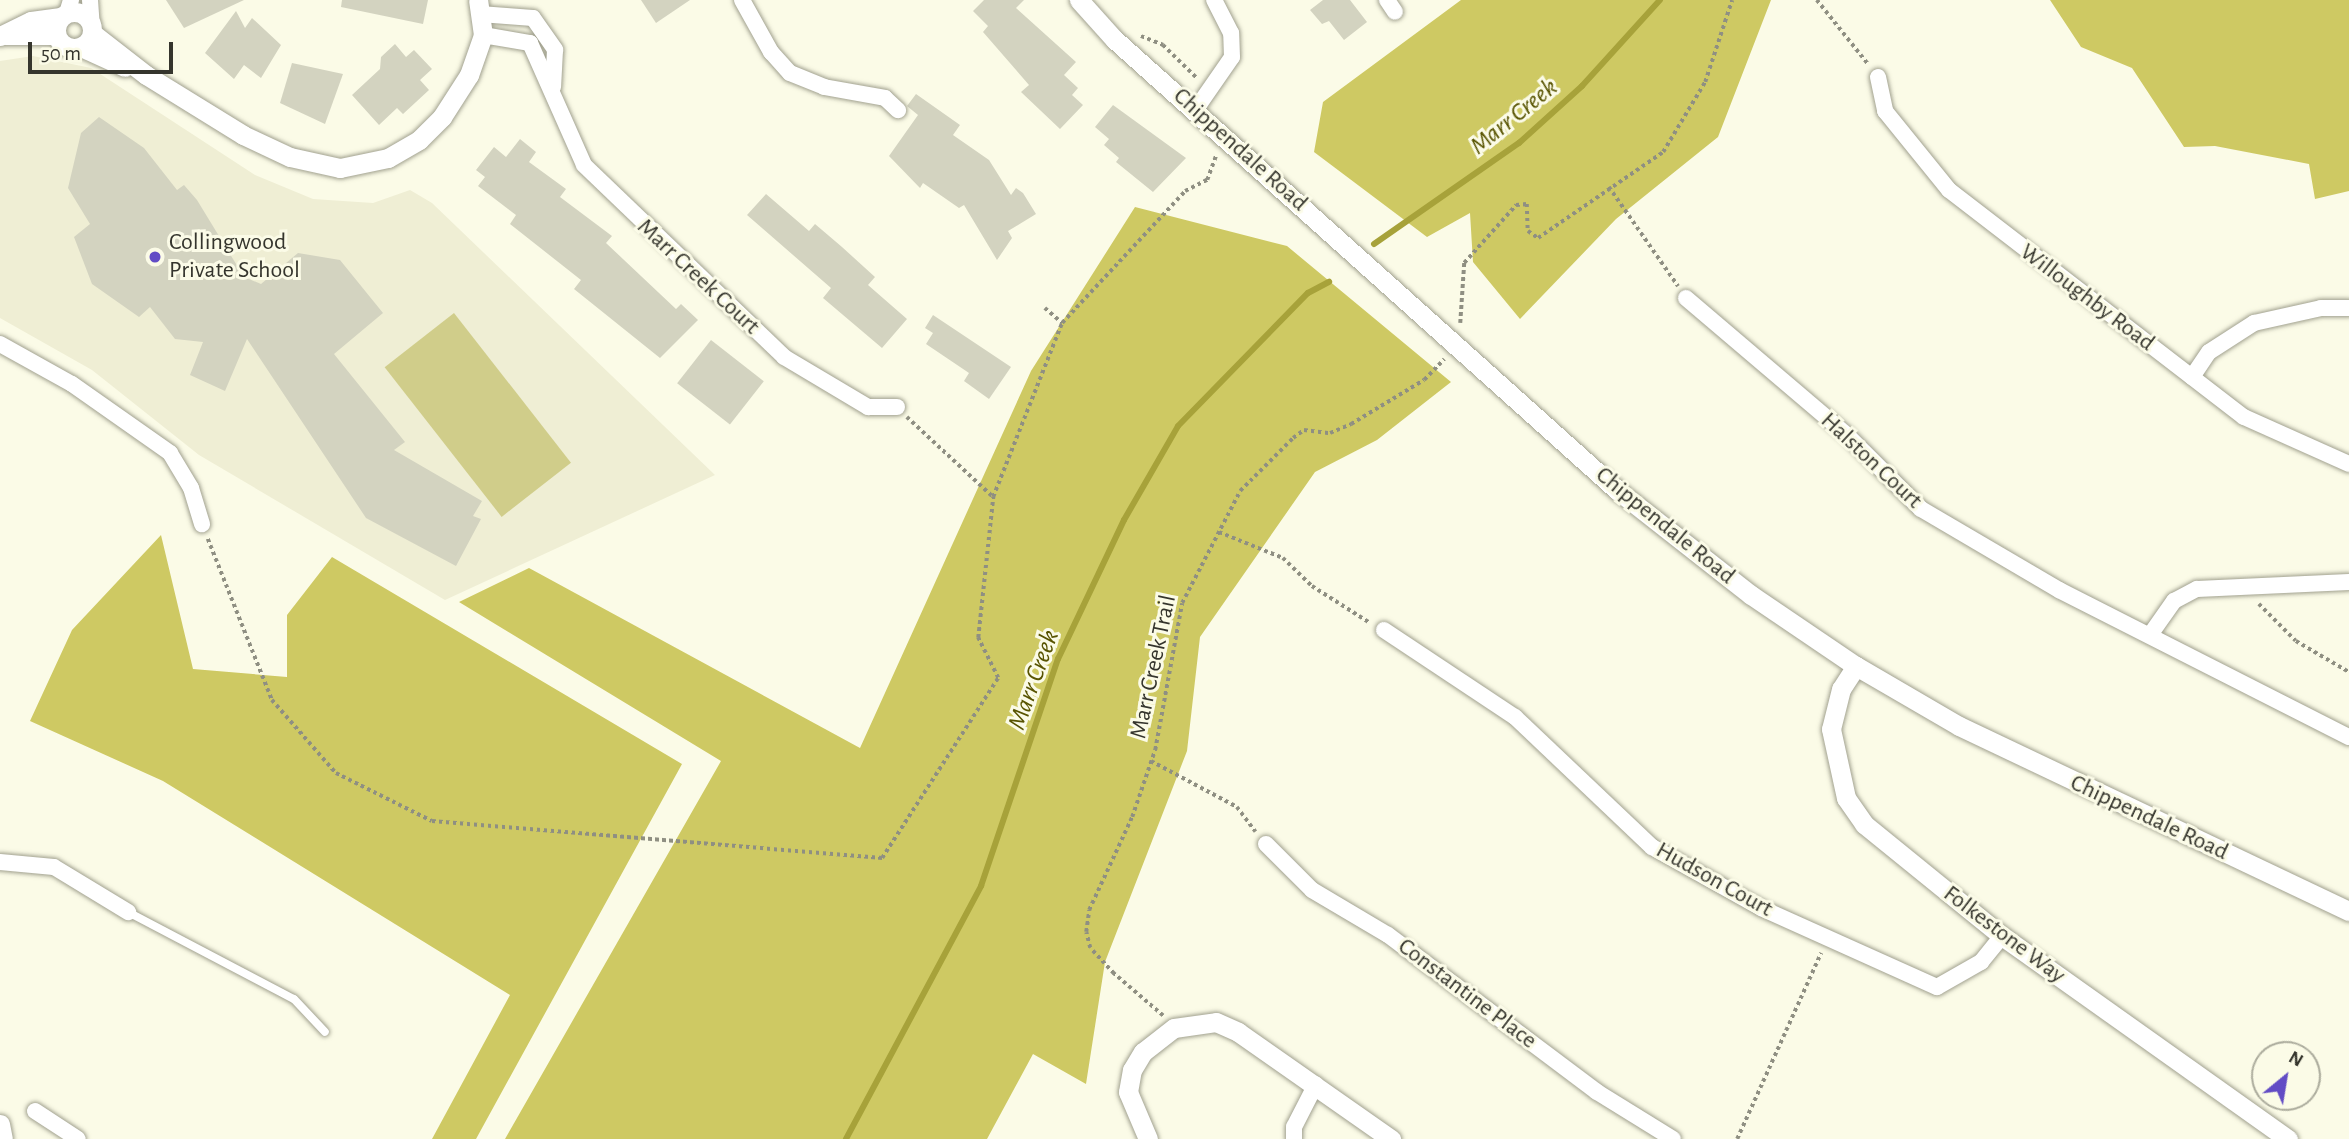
<!DOCTYPE html>
<style>
body{margin:0}
#map{position:relative;width:2349px;height:1139px;overflow:hidden;background:#fbfbe7;font-family:"Alegreya Sans",sans-serif}
div>[style]{position:absolute}
[style*='--x']{left:calc(var(--x)*1px);top:calc(var(--y)*1px);width:calc(var(--w)*1px);rotate:calc(var(--a)*1deg)}
.built>*{inset:0;background:#efeed4}
.green>*{inset:0;background:#d0cd8a;transform-origin:0 0}
.forest>*{inset:0;background:#cec963}
.stream>*{height:6px;margin:-3px;padding:0 3px;transform-origin:3px;border-radius:3px;background:#a7a23a}
.building>*{inset:0;background:#d3d3c0;transform-origin:0 0}
.path>*{height:3.5px;margin-top:-1.75px;transform-origin:0;background:repeating-linear-gradient(90deg,#8f8f82 0 3.5px,transparent 0 7px)}
.roads{filter:drop-shadow(0 0 2px #a1a18f) drop-shadow(0 0 2px #a1a18f)}
.service>*{height:8px;margin:-4px;padding:0 4px;transform-origin:4px;border-radius:4px;background:#fff}
.minor>*{height:16px;margin:-8px;padding:0 8px;transform-origin:8px;border-radius:8px;background:#fff}
.tertiary>*{height:19px;margin:-9.5px;padding:0 9.5px;transform-origin:9.5px;border-radius:9.5px;background:#fff}
.tertiary>.ring{margin:-9.5px;padding:0;box-sizing:content-box;background:none;border:19px solid #fff;border-radius:50%}
.dots>*{width:19px;height:19px;translate:-50% -50%;box-sizing:border-box;border:4px solid #fbfbe7;border-radius:50%}
span{translate:-50% -50%;white-space:nowrap;text-align:center;line-height:1.15;-webkit-text-stroke:6px #fbfbe7;paint-order:stroke}
.street-label{font-size:24px;color:#35352d}
.poi-label{font-size:24px;color:#35352d}
.left{translate:0 -50%;text-align:left}
.water-label{font-size:26px;color:#585401;font-style:italic}
.north{position:absolute;left:2251px;top:1041px;width:70px;height:70px;box-sizing:border-box;background:#fbfbe7;border:2px solid #acac9d;border-radius:50%;rotate:30deg;font-size:19px;font-weight:700;line-height:28px;text-align:center;color:#35352d}
.north::after{content:'';display:block;margin:auto;width:24px;height:32px;background:#624cc5;clip-path:polygon(50% 0,100% 100%,50% 72%,0 100%)}
.scale{position:absolute;left:28px;top:42px;width:145px;height:32px;box-sizing:border-box;border:4px solid #35352d;border-top:0;padding-left:9px;font-size:21px;line-height:24px;white-space:nowrap;color:#35352d;-webkit-text-stroke:5px #fbfbe7;paint-order:stroke}
</style>
<div id="map">
<div class="built">
<i style="clip-path:polygon(33px 56px,91px 68px,255px 175px,313px 199px,373px 203px,410px 190px,432px 203px,715px 475px,445px 600px,199px 455px,92px 370px,0 318px,0 61px)"></i>
</div>
<div class="green">
<i style="left:454px;top:313px;width:190px;height:88px;rotate:52deg"></i>
</div>
<div class="forest">
<i style="clip-path:polygon(1461px 0,1771px 0,1718px 137px,1616px 219px,1520px 319px,1473px 262px,1470px 213px,1427px 237px,1314px 152px,1323px 102px)"></i>
<i style="clip-path:polygon(2050px 0,2349px 0,2349px 191px,2315px 199px,2309px 164px,2215px 146px,2184px 147px,2132px 68px,2081px 47px)"></i>
<i style="clip-path:polygon(1135px 207px,1287px 246px,1451px 382px,1377px 440px,1315px 472px,1200px 637px,1187px 751px,1105px 962px,1086px 1084px,1033px 1054px,987px 1139px,505px 1139px,721px 761px,459px 602px,529px 568px,860px 748px,1031px 371px)"></i>
<i style="clip-path:polygon(161px 535px,193px 669px,287px 677px,287px 615px,332px 557px,682px 764px,476px 1139px,432px 1139px,510px 995px,163px 781px,30px 721px,72px 630px)"></i>
</div>
<div class="stream">
<i style="--x:1374;--y:244;--w:177;--a:-34.9"></i>
<i style="--x:1519;--y:143;--w:85;--a:-42.1"></i>
<i style="--x:1582;--y:86;--w:116;--a:-47.8"></i>
<i style="--x:846;--y:1139;--w:287;--a:-61.9"></i>
<i style="--x:981;--y:886;--w:240;--a:-71.3"></i>
<i style="--x:1058;--y:659;--w:154;--a:-64.6"></i>
<i style="--x:1124;--y:520;--w:108;--a:-60.1"></i>
<i style="--x:1178;--y:426;--w:186;--a:-45.7"></i>
<i style="--x:1308;--y:293;--w:24;--a:-28"></i>
</div>
<div class="building">
<i style="clip-path:polygon(166px 0,244px 0,184px 28px)"></i>
<i style="clip-path:polygon(342px 0,428px 0,423px 24px,341px 7px)"></i>
<i style="clip-path:polygon(641px 0,690px 0,656px 23px)"></i>
<i style="clip-path:polygon(984px 0,1024px 0,1016px 8px,1076px 62px,1064px 75px,1078px 88px,1072px 95px,1083px 105px,1060px 129px,1021px 92px,1029px 85px,983px 32px,988px 26px,973px 11px)"></i>
<i style="clip-path:polygon(1323px 0,1350px 0,1367px 22px,1344px 40px,1329px 21px,1322px 24px,1310px 10px)"></i>
<i style="clip-path:polygon(236px 11px,245px 28px,252px 18px,281px 45px,261px 78px,244px 65px,234px 79px,205px 53px)"></i>
<i style="clip-path:polygon(395px 44px,406px 57px,414px 50px,432px 69px,420px 80px,429px 90px,403px 114px,397px 108px,379px 125px,352px 95px,380px 69px,381px 57px)"></i>
<i style="clip-path:polygon(292px 63px,343px 74px,325px 124px,280px 103px)"></i>
<i style="clip-path:polygon(916px 94px,960px 125px,953px 135px,989px 160px,1011px 195px,1016px 188px,1023px 193px,1036px 214px,1008px 231px,1012px 238px,997px 260px,964px 205px,959px 208px,923px 183px,920px 188px,889px 156px,918px 115px,907px 106px)"></i>
<i style="clip-path:polygon(1113px 105px,1186px 158px,1153px 192px,1116px 162px,1119px 158px,1104px 145px,1109px 139px,1095px 127px)"></i>
<i style="clip-path:polygon(99px 117px,144px 148px,177px 190px,184px 185px,197px 200px,244px 277px,261px 284px,298px 253px,340px 260px,383px 313px,334px 354px,405px 442px,394px 450px,482px 501px,473px 516px,481px 519px,456px 566px,366px 518px,247px 339px,225px 391px,190px 375px,203px 342px,175px 339px,150px 307px,139px 317px,92px 284px,74px 237px,90px 224px,68px 188px,81px 133px)"></i>
<i style="clip-path:polygon(520px 139px,536px 152px,529px 162px,566px 189px,560px 197px,612px 236px,606px 243px,676px 309px,681px 304px,698px 320px,660px 358px,574px 289px,581px 280px,510px 224px,516px 215px,478px 186px,485px 177px,476px 170px,494px 147px,506px 157px)"></i>
<i style="clip-path:polygon(766px 194px,809px 231px,815px 224px,842px 247px,875px 277px,868px 285px,907px 319px,882px 348px,823px 298px,831px 288px,747px 215px)"></i>
<i style="clip-path:polygon(933px 315px,1011px 367px,989px 399px,964px 381px,969px 373px,926px 344px,933px 333px,925px 328px)"></i>
<i style="left:711px;top:340px;width:67px;height:55px;rotate:38deg"></i>
</div>
<div class="path">
<i style="--x:1817;--y:0;--w:82;--a:51.4"></i>
<i style="--x:1141;--y:36;--w:24;--a:22"></i>
<i style="--x:1163;--y:45;--w:49;--a:44.2"></i>
<i style="--x:1609;--y:187;--w:121;--a:55.1"></i>
<i style="--x:1045;--y:308;--w:23;--a:41"></i>
<i style="--x:1460;--y:323;--w:60;--a:-86.2"></i>
<i style="--x:1464;--y:263;--w:78;--a:-48.1"></i>
<i style="--x:1516;--y:205;--w:11;--a:-5"></i>
<i style="--x:1527;--y:204;--w:27;--a:88"></i>
<i style="--x:1528;--y:231;--w:12;--a:35"></i>
<i style="--x:1538;--y:238;--w:152;--a:-34.5"></i>
<i style="--x:1663;--y:152;--w:82;--a:-59"></i>
<i style="--x:1705;--y:82;--w:86;--a:-71.8"></i>
<i style="--x:907;--y:417;--w:117;--a:42.9"></i>
<i style="--x:1219;--y:532;--w:69;--a:22.1"></i>
<i style="--x:1283;--y:558;--w:40;--a:44"></i>
<i style="--x:1312;--y:586;--w:69;--a:32.5"></i>
<i style="--x:208;--y:539;--w:173;--a:68.3"></i>
<i style="--x:272;--y:700;--w:97;--a:48.8"></i>
<i style="--x:336;--y:773;--w:107;--a:26.6"></i>
<i style="--x:432;--y:821;--w:452;--a:4.7"></i>
<i style="--x:882;--y:858;--w:214;--a:-57.2"></i>
<i style="--x:998;--y:678;--w:45;--a:-116.6"></i>
<i style="--x:978;--y:638;--w:142;--a:-83.9"></i>
<i style="--x:993;--y:497;--w:187;--a:-68.4"></i>
<i style="--x:1062;--y:323;--w:180;--a:-47"></i>
<i style="--x:1185;--y:191;--w:25;--a:-27"></i>
<i style="--x:1207;--y:180;--w:27;--a:-70"></i>
<i style="--x:2259;--y:604;--w:52;--a:45"></i>
<i style="--x:2296;--y:641;--w:61;--a:30.3"></i>
<i style="--x:1151;--y:761;--w:98;--a:28.1"></i>
<i style="--x:1237;--y:807;--w:31;--a:53"></i>
<i style="--x:1163;--y:1016;--w:65;--a:-139.4"></i>
<i style="--x:1114;--y:974;--w:35;--a:-133"></i>
<i style="--x:1090;--y:948;--w:16;--a:-104"></i>
<i style="--x:1086;--y:932;--w:22;--a:-82"></i>
<i style="--x:1089;--y:910;--w:102;--a:-65.2"></i>
<i style="--x:1132;--y:817;--w:71;--a:-71.1"></i>
<i style="--x:1155;--y:750;--w:149;--a:-79.6"></i>
<i style="--x:1182;--y:603;--w:126;--a:-62.6"></i>
<i style="--x:1240;--y:491;--w:75;--a:-45"></i>
<i style="--x:1293;--y:438;--w:14;--a:-36"></i>
<i style="--x:1304;--y:430;--w:26;--a:7"></i>
<i style="--x:1330;--y:433;--w:23;--a:-23"></i>
<i style="--x:1351;--y:424;--w:85;--a:-31.1"></i>
<i style="--x:1424;--y:380;--w:29;--a:-46"></i>
<i style="--x:1737;--y:1139;--w:204;--a:-65.7"></i>
</div>
<div class="roads">
<div class="service">
<i style="--x:128;--y:912;--w:187;--a:27.7"></i>
<i style="--x:294;--y:999;--w:45;--a:46.8"></i>
</div>
<div class="minor">
<i style="--x:90;--y:0;--w:26;--a:86"></i>
<i style="--x:742;--y:0;--w:60;--a:60.9"></i>
<i style="--x:771;--y:52;--w:28;--a:48"></i>
<i style="--x:790;--y:73;--w:37;--a:22"></i>
<i style="--x:824;--y:87;--w:62;--a:10.2"></i>
<i style="--x:885;--y:98;--w:18;--a:43"></i>
<i style="--x:1387;--y:0;--w:14;--a:56"></i>
<i style="--x:67;--y:13;--w:14;--a:-73"></i>
<i style="--x:480;--y:14;--w:53;--a:4.3"></i>
<i style="--x:533;--y:18;--w:39;--a:55"></i>
<i style="--x:555;--y:50;--w:37;--a:93"></i>
<i style="--x:483;--y:35;--w:48;--a:9.7"></i>
<i style="--x:530;--y:43;--w:133;--a:66.1"></i>
<i style="--x:584;--y:165;--w:277;--a:43.8"></i>
<i style="--x:784;--y:357;--w:98;--a:30.8"></i>
<i style="--x:868;--y:407;--w:29;--a:0"></i>
<i style="--x:1878;--y:77;--w:35;--a:78"></i>
<i style="--x:1885;--y:111;--w:102;--a:51"></i>
<i style="--x:1949;--y:190;--w:372;--a:37.6"></i>
<i style="--x:2244;--y:417;--w:115;--a:24.1"></i>
<i style="--x:1196;--y:109;--w:63;--a:-55.3"></i>
<i style="--x:1232;--y:57;--w:24;--a:-92"></i>
<i style="--x:1231;--y:33;--w:37;--a:-117"></i>
<i style="--x:1686;--y:298;--w:213;--a:40.4"></i>
<i style="--x:1848;--y:436;--w:103;--a:45"></i>
<i style="--x:1921;--y:509;--w:160;--a:30.4"></i>
<i style="--x:2059;--y:590;--w:325;--a:26.9"></i>
<i style="--x:0;--y:344;--w:82;--a:29.1"></i>
<i style="--x:72;--y:384;--w:120;--a:35.1"></i>
<i style="--x:170;--y:453;--w:41;--a:59"></i>
<i style="--x:191;--y:488;--w:38;--a:73"></i>
<i style="--x:2192;--y:377;--w:30;--a:-56"></i>
<i style="--x:2209;--y:352;--w:54;--a:-32.8"></i>
<i style="--x:2254;--y:323;--w:69;--a:-12.6"></i>
<i style="--x:2321;--y:308;--w:28;--a:0"></i>
<i style="--x:1384;--y:630;--w:157;--a:33.6"></i>
<i style="--x:1515;--y:717;--w:189;--a:43.5"></i>
<i style="--x:1652;--y:847;--w:125;--a:29.2"></i>
<i style="--x:1761;--y:908;--w:193;--a:24.2"></i>
<i style="--x:1937;--y:987;--w:51;--a:-29.6"></i>
<i style="--x:1981;--y:962;--w:33;--a:-51"></i>
<i style="--x:2150;--y:635;--w:42;--a:-54.8"></i>
<i style="--x:2174;--y:601;--w:26;--a:-28"></i>
<i style="--x:2197;--y:589;--w:152;--a:-2.6"></i>
<i style="--x:1266;--y:844;--w:65;--a:45"></i>
<i style="--x:1312;--y:890;--w:88;--a:30.6"></i>
<i style="--x:1388;--y:935;--w:261;--a:36.9"></i>
<i style="--x:1597;--y:1092;--w:89;--a:31.7"></i>
<i style="--x:0;--y:862;--w:54;--a:5.3"></i>
<i style="--x:54;--y:867;--w:87;--a:31.3"></i>
<i style="--x:35;--y:1111;--w:51;--a:33.1"></i>
<i style="--x:1294;--y:1139;--w:12;--a:-90"></i>
<i style="--x:1294;--y:1127;--w:48;--a:-62.9"></i>
</div>
<div class="tertiary">
<i style="--x:1079;--y:0;--w:52;--a:48.1"></i>
<i style="--x:1114;--y:39;--w:676;--a:41.88"></i>
<i style="--x:1617;--y:490;--w:170;--a:38.1"></i>
<i style="--x:1751;--y:595;--w:127;--a:34.1"></i>
<i style="--x:1856;--y:666;--w:119;--a:30.2"></i>
<i style="--x:1959;--y:726;--w:432;--a:25.4"></i>
<i class="ring" style="left:56px;top:12px;width:17px;height:17px"></i>
<i style="--x:92;--y:33;--w:68;--a:37.9"></i>
<i style="--x:146;--y:75;--w:114;--a:31.7"></i>
<i style="--x:243;--y:135;--w:52;--a:25.1"></i>
<i style="--x:290;--y:157;--w:51;--a:12.4"></i>
<i style="--x:340;--y:168;--w:49;--a:-11.8"></i>
<i style="--x:388;--y:158;--w:36;--a:-30"></i>
<i style="--x:419;--y:140;--w:33;--a:-45"></i>
<i style="--x:442;--y:117;--w:50;--a:-57.3"></i>
<i style="--x:469;--y:75;--w:42;--a:-70.7"></i>
<i style="--x:483;--y:35;--w:35;--a:-98"></i>
<i style="--x:5;--y:35;--w:51;--a:0"></i>
<i style="--x:0;--y:36;--w:34;--a:-26"></i>
<i style="--x:31;--y:21;--w:30;--a:-8"></i>
<i style="--x:81;--y:47;--w:48;--a:24.4"></i>
<i style="--x:1856;--y:666;--w:27;--a:123"></i>
<i style="--x:1841;--y:689;--w:41;--a:104"></i>
<i style="--x:1831;--y:729;--w:71;--a:77.7"></i>
<i style="--x:1846;--y:798;--w:32;--a:55"></i>
<i style="--x:1864;--y:824;--w:178;--a:39.1"></i>
<i style="--x:2002;--y:936;--w:351;--a:35.4"></i>
<i style="--x:0;--y:1124;--w:15;--a:79"></i>
<i style="--x:1148;--y:1139;--w:51;--a:-113.1"></i>
<i style="--x:1128;--y:1092;--w:22;--a:-80"></i>
<i style="--x:1132;--y:1070;--w:21;--a:-59"></i>
<i style="--x:1143;--y:1052;--w:39;--a:-38"></i>
<i style="--x:1174;--y:1028;--w:42;--a:-8.1"></i>
<i style="--x:1216;--y:1022;--w:24;--a:24"></i>
<i style="--x:1238;--y:1032;--w:187;--a:35"></i>
</div>
</div>
<div class="dots">
<i style="left:155px;top:257px;background:#624cc5"></i>
</div>
<div class="street-label">
<span style="left:1240px;top:150px;rotate:42deg">Chippendale Road</span>
<span style="left:698px;top:277px;rotate:43deg">Marr Creek Court</span>
<span style="left:2087px;top:298px;rotate:37deg">Willoughby Road</span>
<span style="left:1871px;top:461px;rotate:43deg">Halston Court</span>
<span style="left:1665px;top:526px;rotate:39deg">Chippendale Road</span>
<span style="left:1154px;top:667px;rotate:-78deg">Marr Creek Trail</span>
<span style="left:2149px;top:818px;rotate:25deg">Chippendale Road</span>
<span style="left:1714px;top:880px;rotate:29deg">Hudson Court</span>
<span style="left:2004px;top:935px;rotate:37deg">Folkestone Way</span>
<span style="left:1467px;top:994px;rotate:37deg">Constantine Place</span>
</div>
<div class="poi-label">
<span class="left" style="left:169px;top:257px">Collingwood<br>Private School</span>
</div>
<div class="water-label">
<span style="left:1514px;top:117px;rotate:-39deg">Marr Creek</span>
<span style="left:1034px;top:680px;rotate:-70deg">Marr Creek</span>
</div>
<div class="north">N</div>
<div class="scale">50 m</div>
</div>
